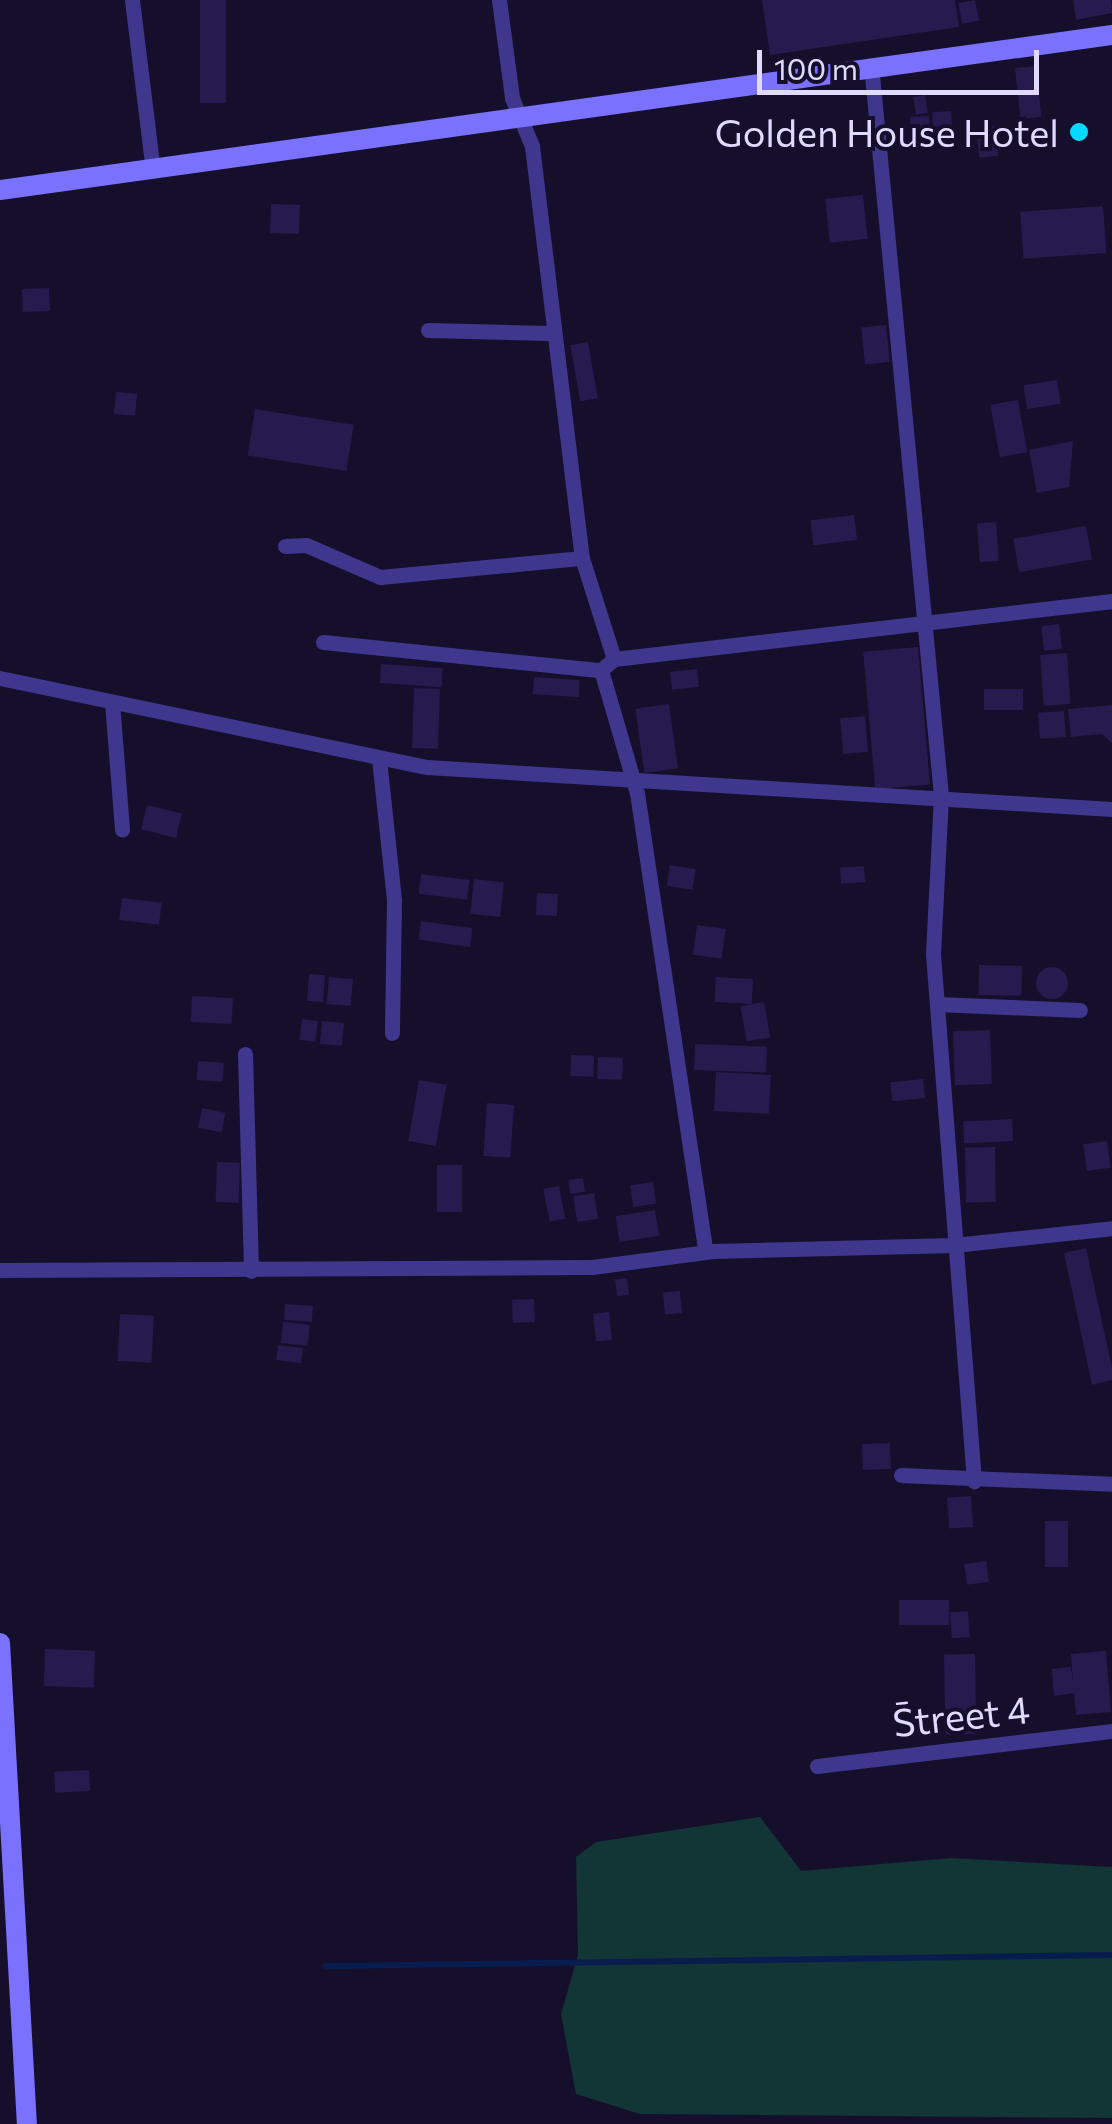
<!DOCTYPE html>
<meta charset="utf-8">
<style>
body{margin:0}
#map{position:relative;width:1112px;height:2124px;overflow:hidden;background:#150f2c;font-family:Commissioner,sans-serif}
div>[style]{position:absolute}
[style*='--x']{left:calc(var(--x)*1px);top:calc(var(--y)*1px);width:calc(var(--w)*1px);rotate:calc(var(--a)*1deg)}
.green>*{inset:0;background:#123536}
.stream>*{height:6px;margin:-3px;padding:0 3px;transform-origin:3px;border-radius:3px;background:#071d4d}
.building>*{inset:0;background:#271a4e;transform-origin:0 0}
.round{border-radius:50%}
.street>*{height:15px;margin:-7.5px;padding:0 7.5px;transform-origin:7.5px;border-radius:7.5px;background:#3f378d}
.secondary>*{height:20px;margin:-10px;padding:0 10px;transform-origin:10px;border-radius:10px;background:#7b71ff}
.dots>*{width:28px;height:28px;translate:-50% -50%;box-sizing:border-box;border:5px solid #150f2c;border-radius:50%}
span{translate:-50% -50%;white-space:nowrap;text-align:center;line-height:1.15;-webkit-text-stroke:8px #150f2c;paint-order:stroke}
.poi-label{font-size:38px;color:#e0daff}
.right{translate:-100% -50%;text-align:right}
.street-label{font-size:38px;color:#e0daff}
.scale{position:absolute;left:757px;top:50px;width:282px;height:45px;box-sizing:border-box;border:5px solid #e0daff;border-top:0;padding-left:12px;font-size:30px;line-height:35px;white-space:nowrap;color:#e0daff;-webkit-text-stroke:8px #150f2c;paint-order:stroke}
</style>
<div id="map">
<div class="green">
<i style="clip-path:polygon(760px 1817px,801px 1871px,951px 1858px,1112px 1867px,1112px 2118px,640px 2114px,576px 2094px,561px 2014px,578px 1955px,576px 1857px,596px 1842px)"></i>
</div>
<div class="stream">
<i style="--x:326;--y:1966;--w:786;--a:-0.8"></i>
</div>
<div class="building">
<i style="left:200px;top:0;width:26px;height:103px"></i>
<i style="clip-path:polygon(762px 0,955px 0,959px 27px,770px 55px)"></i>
<i style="left:975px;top:0;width:21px;height:17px;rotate:79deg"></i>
<i style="clip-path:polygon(1073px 0,1111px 0,1112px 13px,1076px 20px)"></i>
<i style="left:1036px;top:66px;width:51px;height:21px;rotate:84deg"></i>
<i style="left:925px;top:95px;width:18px;height:12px;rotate:81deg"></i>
<i style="left:951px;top:111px;width:28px;height:19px;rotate:86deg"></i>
<i style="left:929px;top:116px;width:24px;height:19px;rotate:88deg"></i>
<i style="left:995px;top:126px;width:30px;height:19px;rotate:84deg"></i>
<i style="left:863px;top:195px;width:44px;height:38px;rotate:84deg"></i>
<i style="left:271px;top:204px;width:29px;height:29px;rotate:2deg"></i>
<i style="left:1103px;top:206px;width:47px;height:83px;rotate:86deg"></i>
<i style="left:49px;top:288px;width:23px;height:27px;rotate:88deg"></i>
<i style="left:886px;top:325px;width:37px;height:25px;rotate:84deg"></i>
<i style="left:588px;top:342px;width:57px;height:18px;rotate:80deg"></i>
<i style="left:1057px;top:380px;width:24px;height:34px;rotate:81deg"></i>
<i style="left:116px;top:392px;width:21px;height:22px;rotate:5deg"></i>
<i style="left:1018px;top:400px;width:53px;height:28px;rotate:80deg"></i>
<i style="left:255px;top:409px;width:100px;height:47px;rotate:9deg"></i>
<i style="clip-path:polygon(1073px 441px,1069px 487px,1037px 493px,1029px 450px)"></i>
<i style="left:854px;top:515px;width:25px;height:44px;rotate:83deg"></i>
<i style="left:996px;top:522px;width:39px;height:19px;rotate:86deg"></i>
<i style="left:1086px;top:526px;width:34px;height:74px;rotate:80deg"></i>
<i style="left:1059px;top:624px;width:25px;height:18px;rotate:83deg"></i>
<i style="left:918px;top:647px;width:138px;height:55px;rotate:85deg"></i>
<i style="left:1067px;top:653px;width:51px;height:27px;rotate:86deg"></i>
<i style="left:381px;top:664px;width:62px;height:19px;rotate:4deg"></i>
<i style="left:697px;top:669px;width:18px;height:27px;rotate:84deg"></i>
<i style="left:534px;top:677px;width:46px;height:17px;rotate:4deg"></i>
<i style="left:414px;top:688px;width:26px;height:60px;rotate:2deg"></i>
<i style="left:984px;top:689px;width:39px;height:21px"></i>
<i style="left:669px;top:704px;width:65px;height:34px;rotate:82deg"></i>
<i style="clip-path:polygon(1112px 705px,1112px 743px,1102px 734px,1071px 737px,1068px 709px)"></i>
<i style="left:1064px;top:711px;width:26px;height:26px;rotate:86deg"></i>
<i style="left:865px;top:716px;width:36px;height:25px;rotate:85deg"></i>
<i style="left:147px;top:805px;width:36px;height:25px;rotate:14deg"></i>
<i style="left:670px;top:865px;width:26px;height:21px;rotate:9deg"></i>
<i style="left:864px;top:866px;width:16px;height:24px;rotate:86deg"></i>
<i style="left:421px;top:874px;width:49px;height:20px;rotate:7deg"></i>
<i style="left:474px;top:879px;width:30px;height:35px;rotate:6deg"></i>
<i style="left:537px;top:893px;width:21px;height:22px;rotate:3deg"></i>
<i style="left:122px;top:898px;width:40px;height:22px;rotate:7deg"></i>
<i style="left:421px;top:921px;width:52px;height:19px;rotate:8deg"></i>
<i style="left:697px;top:925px;width:29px;height:30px;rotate:8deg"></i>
<i style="left:979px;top:965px;width:43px;height:30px;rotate:1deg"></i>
<i class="round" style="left:1036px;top:967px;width:32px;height:32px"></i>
<i style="left:309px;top:974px;width:16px;height:27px;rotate:4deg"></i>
<i style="left:329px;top:977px;width:24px;height:27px;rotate:5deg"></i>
<i style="left:716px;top:977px;width:37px;height:25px;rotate:3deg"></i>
<i style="left:192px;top:996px;width:41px;height:26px;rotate:3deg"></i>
<i style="left:764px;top:1002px;width:36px;height:24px;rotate:80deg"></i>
<i style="left:302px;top:1019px;width:16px;height:21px;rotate:7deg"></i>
<i style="left:322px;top:1021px;width:22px;height:23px;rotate:5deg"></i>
<i style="left:990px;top:1030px;width:54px;height:37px;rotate:88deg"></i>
<i style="left:695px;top:1044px;width:72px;height:26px;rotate:2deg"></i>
<i style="left:571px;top:1055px;width:23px;height:21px;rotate:2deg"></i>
<i style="left:598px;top:1057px;width:25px;height:22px;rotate:2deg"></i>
<i style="left:198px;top:1061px;width:26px;height:19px;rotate:4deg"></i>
<i style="left:716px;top:1072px;width:55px;height:39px;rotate:3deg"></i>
<i style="left:923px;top:1079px;width:19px;height:33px;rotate:84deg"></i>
<i style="left:419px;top:1080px;width:28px;height:62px;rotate:10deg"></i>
<i style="left:487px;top:1103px;width:27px;height:53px;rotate:4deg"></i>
<i style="left:202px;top:1108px;width:24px;height:20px;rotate:12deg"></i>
<i style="left:1012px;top:1119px;width:22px;height:49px;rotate:87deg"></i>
<i style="left:1107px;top:1141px;width:27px;height:24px;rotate:82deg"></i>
<i style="left:995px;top:1147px;width:55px;height:30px;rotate:89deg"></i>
<i style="left:217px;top:1162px;width:23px;height:40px;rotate:2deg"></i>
<i style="left:437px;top:1165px;width:25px;height:47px"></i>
<i style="left:583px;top:1178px;width:14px;height:15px;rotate:82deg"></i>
<i style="left:653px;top:1182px;width:22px;height:23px;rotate:82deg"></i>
<i style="left:559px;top:1186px;width:33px;height:16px;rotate:79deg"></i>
<i style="left:594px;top:1193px;width:26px;height:21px;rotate:81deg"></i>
<i style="left:655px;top:1210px;width:26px;height:40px;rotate:81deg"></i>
<i style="clip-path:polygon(1086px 1248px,1112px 1368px,1112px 1380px,1092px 1385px,1064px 1253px)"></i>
<i style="left:627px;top:1278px;width:17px;height:12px;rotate:83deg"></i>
<i style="left:680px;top:1291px;width:22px;height:17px;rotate:85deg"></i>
<i style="left:534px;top:1299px;width:23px;height:22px;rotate:88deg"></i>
<i style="left:285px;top:1304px;width:28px;height:16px;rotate:4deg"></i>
<i style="left:609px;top:1312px;width:28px;height:16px;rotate:84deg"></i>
<i style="left:120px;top:1314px;width:34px;height:47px;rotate:3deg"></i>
<i style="left:283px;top:1322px;width:27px;height:21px;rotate:6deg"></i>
<i style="left:278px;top:1345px;width:25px;height:15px;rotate:7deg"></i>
<i style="left:890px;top:1443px;width:26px;height:28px;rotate:88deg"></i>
<i style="left:971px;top:1496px;width:31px;height:24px;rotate:86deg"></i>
<i style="left:1045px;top:1521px;width:23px;height:46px"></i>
<i style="left:986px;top:1561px;width:21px;height:22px;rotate:82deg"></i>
<i style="left:899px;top:1600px;width:50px;height:25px"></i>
<i style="left:968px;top:1611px;width:26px;height:18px;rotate:86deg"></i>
<i style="left:45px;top:1649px;width:50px;height:37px;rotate:2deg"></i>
<i style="clip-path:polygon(1106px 1651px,1111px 1712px,1076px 1715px,1074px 1693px,1054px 1696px,1052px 1669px,1071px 1667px,1073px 1683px,1071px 1654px)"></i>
<i style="left:975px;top:1654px;width:80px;height:31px;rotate:89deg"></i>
<i style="left:89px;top:1770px;width:21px;height:35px;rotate:87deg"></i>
</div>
<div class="street">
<i style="--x:132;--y:0;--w:172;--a:83"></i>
<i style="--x:499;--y:0;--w:99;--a:82.4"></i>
<i style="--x:512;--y:98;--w:52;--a:67.4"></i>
<i style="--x:532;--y:146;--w:415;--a:83.1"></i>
<i style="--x:582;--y:558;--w:106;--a:72.4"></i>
<i style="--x:614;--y:659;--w:17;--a:140"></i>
<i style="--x:601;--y:670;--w:128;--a:73.7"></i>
<i style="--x:637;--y:793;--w:464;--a:81.5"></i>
<i style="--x:872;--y:75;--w:724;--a:84.53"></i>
<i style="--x:941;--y:796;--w:158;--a:92.9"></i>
<i style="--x:933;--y:954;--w:529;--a:85.55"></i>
<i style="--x:428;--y:330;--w:120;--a:1.4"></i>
<i style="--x:285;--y:546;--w:21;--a:-3"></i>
<i style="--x:306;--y:545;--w:81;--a:23.4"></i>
<i style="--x:380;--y:577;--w:203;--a:-5.4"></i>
<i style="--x:323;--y:642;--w:279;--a:5.8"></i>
<i style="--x:614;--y:659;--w:501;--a:-6.64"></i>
<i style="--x:0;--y:678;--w:436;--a:11.8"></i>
<i style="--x:427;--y:767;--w:686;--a:3.51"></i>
<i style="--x:112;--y:702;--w:128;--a:85.5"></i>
<i style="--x:379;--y:759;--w:142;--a:83.9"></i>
<i style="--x:394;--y:900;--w:133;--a:90.9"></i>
<i style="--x:937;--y:1004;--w:143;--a:2.4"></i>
<i style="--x:245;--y:1054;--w:217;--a:88.4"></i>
<i style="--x:0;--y:1270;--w:592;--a:-0.29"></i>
<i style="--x:592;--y:1267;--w:122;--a:-7.5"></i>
<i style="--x:713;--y:1251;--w:241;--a:-1.4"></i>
<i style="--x:954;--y:1245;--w:159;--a:-6.1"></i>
<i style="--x:901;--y:1475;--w:211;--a:2.4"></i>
<i style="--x:817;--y:1766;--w:297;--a:-6.8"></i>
</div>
<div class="secondary">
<i style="--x:0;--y:190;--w:1123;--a:-7.94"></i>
<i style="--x:0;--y:1643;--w:482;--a:86.8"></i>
</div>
<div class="dots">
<i style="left:1079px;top:132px;background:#06d9ff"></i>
</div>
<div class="poi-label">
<span class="right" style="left:1059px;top:132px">Golden House Hotel</span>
</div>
<div class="street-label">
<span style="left:961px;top:1715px;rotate:-6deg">S̄treet 4</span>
</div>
<div class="scale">100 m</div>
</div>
